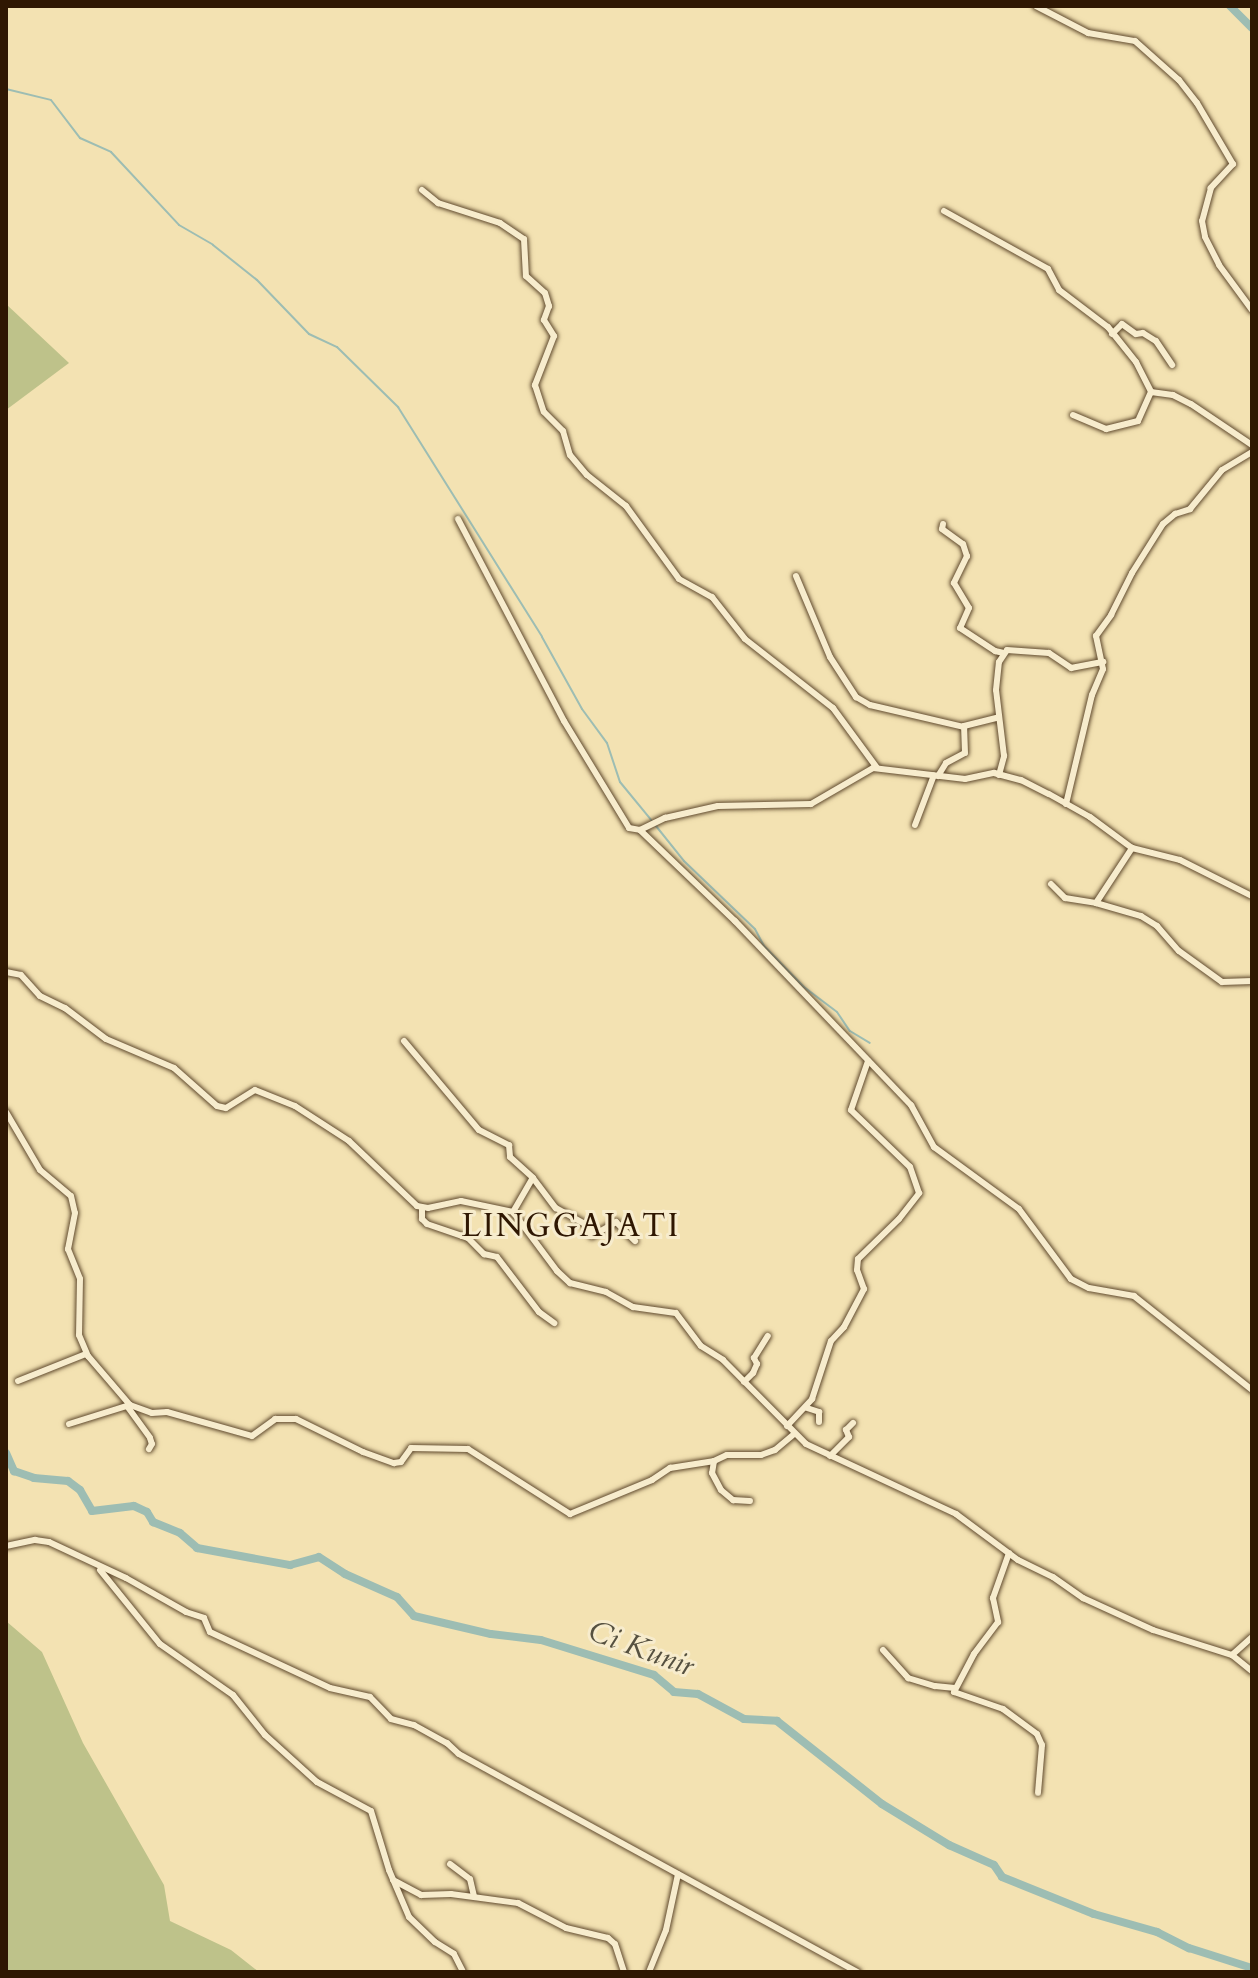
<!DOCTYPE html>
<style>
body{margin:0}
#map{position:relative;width:1258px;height:1978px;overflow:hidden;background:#f3e2b2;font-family:Cardo,serif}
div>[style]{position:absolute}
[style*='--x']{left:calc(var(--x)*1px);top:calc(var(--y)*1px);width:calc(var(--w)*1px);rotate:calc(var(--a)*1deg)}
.green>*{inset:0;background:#bec28a}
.stream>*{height:2px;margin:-1px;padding:0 1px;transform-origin:1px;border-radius:1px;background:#9dbdb3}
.river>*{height:8px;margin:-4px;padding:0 4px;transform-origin:4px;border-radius:4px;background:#9dbdb3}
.roads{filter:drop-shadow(0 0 2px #604a2e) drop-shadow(0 0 2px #604a2e)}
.minor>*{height:6px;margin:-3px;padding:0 3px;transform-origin:3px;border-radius:3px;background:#f7eccd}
span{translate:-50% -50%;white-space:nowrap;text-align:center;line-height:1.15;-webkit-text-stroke:6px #f7eccd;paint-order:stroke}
.water-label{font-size:30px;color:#565140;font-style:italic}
.quarter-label{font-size:32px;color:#2f1702;letter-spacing:2px}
.frame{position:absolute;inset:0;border:8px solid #2f1702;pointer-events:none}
</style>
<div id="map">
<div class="green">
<i style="clip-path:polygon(6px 304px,69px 363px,6px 410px)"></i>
<i style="clip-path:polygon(6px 1621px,42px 1652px,83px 1743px,164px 1885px,170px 1921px,231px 1950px,259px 1972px,6px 1972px)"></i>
</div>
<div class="stream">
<i style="--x:6;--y:89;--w:46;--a:13.7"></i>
<i style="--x:51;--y:100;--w:48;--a:52.7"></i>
<i style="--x:80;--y:138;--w:34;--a:24"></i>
<i style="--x:111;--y:152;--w:100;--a:47"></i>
<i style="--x:179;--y:225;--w:39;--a:30"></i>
<i style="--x:213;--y:245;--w:56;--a:38.5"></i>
<i style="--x:257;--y:280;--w:75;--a:46.1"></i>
<i style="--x:309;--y:334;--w:31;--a:25"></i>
<i style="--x:337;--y:347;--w:86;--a:44.5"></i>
<i style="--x:398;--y:407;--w:271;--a:57.9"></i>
<i style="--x:542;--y:637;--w:82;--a:60.9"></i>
<i style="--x:582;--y:709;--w:42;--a:53.7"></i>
<i style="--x:607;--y:743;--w:41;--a:71.6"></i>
<i style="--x:620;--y:782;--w:50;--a:50.6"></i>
<i style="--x:656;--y:826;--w:45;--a:51.3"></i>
<i style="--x:684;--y:861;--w:98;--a:43.8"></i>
<i style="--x:755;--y:929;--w:19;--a:62"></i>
<i style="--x:764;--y:946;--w:57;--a:45.7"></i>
<i style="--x:804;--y:987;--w:41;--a:37.1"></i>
<i style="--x:837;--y:1012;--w:23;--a:56"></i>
<i style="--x:850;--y:1031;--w:23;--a:31"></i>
</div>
<div class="river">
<i style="--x:1230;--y:6;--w:31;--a:45"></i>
<i style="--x:6;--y:1453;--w:20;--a:66"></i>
<i style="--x:14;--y:1471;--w:21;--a:19"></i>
<i style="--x:34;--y:1478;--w:34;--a:5"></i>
<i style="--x:68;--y:1481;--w:15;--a:37"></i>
<i style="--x:80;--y:1490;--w:24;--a:60"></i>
<i style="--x:92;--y:1511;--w:42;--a:-6.8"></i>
<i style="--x:134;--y:1506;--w:14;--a:25"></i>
<i style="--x:147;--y:1512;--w:12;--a:59"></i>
<i style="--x:153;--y:1522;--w:29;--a:22"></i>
<i style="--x:180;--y:1533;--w:23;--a:41"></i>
<i style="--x:197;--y:1548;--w:95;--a:10.4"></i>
<i style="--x:290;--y:1565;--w:30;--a:-15"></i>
<i style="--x:319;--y:1557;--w:31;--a:33"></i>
<i style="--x:345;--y:1574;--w:57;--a:23.9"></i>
<i style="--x:397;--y:1597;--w:25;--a:48"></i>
<i style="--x:414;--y:1616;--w:79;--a:13.2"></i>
<i style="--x:491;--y:1634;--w:50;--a:6.8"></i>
<i style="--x:541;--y:1640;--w:118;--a:17.2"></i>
<i style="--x:654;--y:1675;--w:26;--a:40"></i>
<i style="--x:674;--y:1692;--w:24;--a:5"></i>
<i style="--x:698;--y:1694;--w:52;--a:28.5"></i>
<i style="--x:744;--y:1719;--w:33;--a:3"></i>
<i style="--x:777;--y:1721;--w:134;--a:38.3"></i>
<i style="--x:882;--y:1804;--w:79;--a:31.5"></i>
<i style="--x:949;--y:1845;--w:49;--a:24"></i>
<i style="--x:994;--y:1865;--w:14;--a:56"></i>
<i style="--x:1002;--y:1877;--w:99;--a:21.9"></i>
<i style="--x:1094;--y:1914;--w:66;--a:15.9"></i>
<i style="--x:1157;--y:1932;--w:36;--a:27"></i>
<i style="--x:1189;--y:1948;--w:66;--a:17.6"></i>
</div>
<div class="roads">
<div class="minor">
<i style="--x:1036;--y:6;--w:59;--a:27.4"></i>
<i style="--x:1088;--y:33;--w:48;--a:9.7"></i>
<i style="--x:1135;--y:41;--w:59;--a:41.6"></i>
<i style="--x:1179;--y:80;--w:29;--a:52"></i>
<i style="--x:1197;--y:103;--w:71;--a:59.5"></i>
<i style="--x:1233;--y:164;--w:33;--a:133"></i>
<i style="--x:1211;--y:188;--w:34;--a:105"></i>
<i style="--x:1202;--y:221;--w:16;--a:79"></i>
<i style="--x:1205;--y:237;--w:31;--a:63"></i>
<i style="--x:1219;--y:265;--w:56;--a:53.7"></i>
<i style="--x:422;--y:190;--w:21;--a:39"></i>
<i style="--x:438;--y:203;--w:65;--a:17.9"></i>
<i style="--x:500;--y:223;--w:29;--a:34"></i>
<i style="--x:524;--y:239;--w:37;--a:87"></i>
<i style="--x:526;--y:276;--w:25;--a:42"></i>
<i style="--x:545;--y:293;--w:14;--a:73"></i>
<i style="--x:549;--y:306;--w:15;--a:110"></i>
<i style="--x:544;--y:320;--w:19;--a:58"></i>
<i style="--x:554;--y:336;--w:53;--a:111.2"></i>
<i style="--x:535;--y:385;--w:28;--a:72"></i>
<i style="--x:544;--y:412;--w:27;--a:45"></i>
<i style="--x:563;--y:431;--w:25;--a:74"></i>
<i style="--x:570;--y:455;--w:26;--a:50"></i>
<i style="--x:587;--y:475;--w:50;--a:38.5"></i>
<i style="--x:626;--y:506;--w:90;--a:54"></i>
<i style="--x:679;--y:579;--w:38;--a:29"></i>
<i style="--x:712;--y:597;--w:53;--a:51.8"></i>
<i style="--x:745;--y:639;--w:112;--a:38.1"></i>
<i style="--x:833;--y:708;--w:74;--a:53.7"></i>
<i style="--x:944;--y:211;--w:119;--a:29.1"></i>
<i style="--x:1048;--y:269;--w:24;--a:62"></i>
<i style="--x:1059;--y:290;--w:61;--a:37.1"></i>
<i style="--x:1108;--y:327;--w:45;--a:51.3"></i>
<i style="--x:1136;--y:362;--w:34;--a:63"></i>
<i style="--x:1151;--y:392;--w:22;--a:8"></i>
<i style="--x:1173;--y:395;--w:20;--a:27"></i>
<i style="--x:1191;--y:404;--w:73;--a:33.9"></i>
<i style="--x:1112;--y:334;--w:14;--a:-45"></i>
<i style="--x:1122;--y:324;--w:17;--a:36"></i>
<i style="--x:1136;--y:334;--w:7;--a:-8"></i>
<i style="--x:1143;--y:333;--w:15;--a:32"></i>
<i style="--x:1156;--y:341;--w:29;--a:56"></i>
<i style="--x:1073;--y:415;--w:36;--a:23"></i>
<i style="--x:1106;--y:429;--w:33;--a:-14"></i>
<i style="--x:1138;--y:421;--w:32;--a:-66"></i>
<i style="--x:458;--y:519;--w:228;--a:62.3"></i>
<i style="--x:564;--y:721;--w:125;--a:58.7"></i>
<i style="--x:629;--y:828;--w:11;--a:10"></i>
<i style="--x:640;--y:830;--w:28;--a:-26"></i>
<i style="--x:665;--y:818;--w:54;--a:-12.8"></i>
<i style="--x:718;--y:806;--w:93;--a:-1.2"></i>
<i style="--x:811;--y:804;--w:72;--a:-30.1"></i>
<i style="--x:873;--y:768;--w:93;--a:6.8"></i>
<i style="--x:965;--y:779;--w:30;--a:-12"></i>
<i style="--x:994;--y:773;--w:28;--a:15"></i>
<i style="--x:1021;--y:780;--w:31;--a:27"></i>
<i style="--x:1049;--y:794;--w:47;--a:29.3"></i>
<i style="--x:1090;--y:817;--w:52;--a:36.4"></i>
<i style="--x:1132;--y:848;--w:49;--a:14"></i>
<i style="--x:1180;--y:860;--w:80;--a:26.6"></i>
<i style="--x:943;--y:524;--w:5;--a:101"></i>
<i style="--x:942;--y:529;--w:26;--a:36"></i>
<i style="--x:963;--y:544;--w:13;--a:72"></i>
<i style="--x:967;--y:556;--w:30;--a:116"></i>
<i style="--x:954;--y:583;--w:29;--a:59"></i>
<i style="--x:969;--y:608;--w:22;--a:114"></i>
<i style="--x:960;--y:628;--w:42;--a:33.3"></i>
<i style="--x:995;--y:651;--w:9;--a:13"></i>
<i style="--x:796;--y:576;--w:88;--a:67.2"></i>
<i style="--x:830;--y:657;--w:48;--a:57"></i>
<i style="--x:856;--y:697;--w:16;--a:30"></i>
<i style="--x:870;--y:705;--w:97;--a:13.2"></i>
<i style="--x:999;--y:775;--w:20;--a:-75"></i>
<i style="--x:1004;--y:756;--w:66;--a:-96.9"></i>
<i style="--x:996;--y:690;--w:28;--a:-84"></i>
<i style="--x:999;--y:662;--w:14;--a:-56"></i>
<i style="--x:1007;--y:650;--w:42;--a:4.1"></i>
<i style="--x:1049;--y:653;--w:27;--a:34"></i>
<i style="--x:1071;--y:668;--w:33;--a:-11"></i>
<i style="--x:938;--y:776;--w:15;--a:-58"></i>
<i style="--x:946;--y:763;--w:21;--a:-28"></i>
<i style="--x:965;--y:753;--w:27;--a:-92"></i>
<i style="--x:964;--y:726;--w:34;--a:-14"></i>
<i style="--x:1066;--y:804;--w:112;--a:-76.6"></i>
<i style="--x:1092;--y:695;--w:28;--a:-67"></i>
<i style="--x:1103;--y:669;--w:34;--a:-102"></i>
<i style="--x:1096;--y:636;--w:26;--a:-54"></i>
<i style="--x:1111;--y:615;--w:47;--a:-63.4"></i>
<i style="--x:1132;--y:573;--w:58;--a:-57.7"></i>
<i style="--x:1163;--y:524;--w:16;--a:-40"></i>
<i style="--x:1175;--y:514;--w:16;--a:-18"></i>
<i style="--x:1190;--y:509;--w:50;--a:-50.6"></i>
<i style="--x:1222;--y:470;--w:35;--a:-31"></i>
<i style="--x:915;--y:825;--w:53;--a:-69.2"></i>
<i style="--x:640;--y:830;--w:132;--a:43.8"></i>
<i style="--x:735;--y:921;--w:255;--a:46.3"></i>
<i style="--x:911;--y:1105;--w:48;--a:61.3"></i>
<i style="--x:934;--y:1147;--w:105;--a:36.1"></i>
<i style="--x:1019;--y:1209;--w:87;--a:53.4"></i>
<i style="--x:1071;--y:1279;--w:20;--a:27"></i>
<i style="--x:1089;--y:1288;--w:46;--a:10.1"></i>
<i style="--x:1134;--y:1296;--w:151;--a:38.5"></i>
<i style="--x:1051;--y:884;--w:20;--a:45"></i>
<i style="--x:1065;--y:898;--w:31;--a:9"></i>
<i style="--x:1096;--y:903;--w:66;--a:-56.8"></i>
<i style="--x:1096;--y:903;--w:47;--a:16.1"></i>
<i style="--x:1141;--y:916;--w:19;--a:32"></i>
<i style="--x:1157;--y:926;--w:33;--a:49"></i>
<i style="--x:1179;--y:951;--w:53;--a:35.8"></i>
<i style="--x:1222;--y:982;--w:30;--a:-2"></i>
<i style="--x:6;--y:972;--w:15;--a:11"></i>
<i style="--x:21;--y:975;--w:28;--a:48"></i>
<i style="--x:40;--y:996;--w:28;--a:26"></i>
<i style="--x:65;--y:1008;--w:51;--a:37.1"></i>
<i style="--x:106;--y:1039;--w:74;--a:23.1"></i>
<i style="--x:174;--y:1068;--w:57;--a:41.5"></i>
<i style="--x:217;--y:1106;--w:9;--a:13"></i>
<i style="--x:226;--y:1108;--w:34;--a:-32"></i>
<i style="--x:255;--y:1090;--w:43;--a:21.8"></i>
<i style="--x:295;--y:1106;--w:64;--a:32.9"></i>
<i style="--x:349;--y:1141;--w:94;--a:43.7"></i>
<i style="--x:417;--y:1206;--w:11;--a:10"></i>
<i style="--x:428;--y:1208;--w:34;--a:-12"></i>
<i style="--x:461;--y:1201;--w:53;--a:11.9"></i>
<i style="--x:513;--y:1212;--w:74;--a:53.3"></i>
<i style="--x:557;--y:1271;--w:18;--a:43"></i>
<i style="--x:570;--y:1283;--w:37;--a:14"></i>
<i style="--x:606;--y:1292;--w:31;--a:29"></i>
<i style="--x:633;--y:1307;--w:43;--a:7.9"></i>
<i style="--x:676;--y:1313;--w:41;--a:52.9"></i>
<i style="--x:701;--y:1346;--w:26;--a:32"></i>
<i style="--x:723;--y:1360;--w:118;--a:45.3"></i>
<i style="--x:806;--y:1444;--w:166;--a:25"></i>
<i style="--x:956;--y:1514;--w:77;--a:36.6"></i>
<i style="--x:1018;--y:1560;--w:39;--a:26"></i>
<i style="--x:1053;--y:1577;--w:37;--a:35"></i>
<i style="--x:1083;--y:1598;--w:77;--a:24.6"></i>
<i style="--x:1153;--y:1630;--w:83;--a:17.6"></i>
<i style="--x:1232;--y:1655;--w:26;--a:39"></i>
<i style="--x:404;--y:1041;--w:116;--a:49.9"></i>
<i style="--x:479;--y:1130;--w:34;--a:27"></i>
<i style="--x:509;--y:1145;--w:12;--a:85"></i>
<i style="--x:510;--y:1157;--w:31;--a:42"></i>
<i style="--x:533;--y:1178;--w:38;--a:53"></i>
<i style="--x:556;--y:1208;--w:38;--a:29"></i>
<i style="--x:589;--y:1226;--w:10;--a:73"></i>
<i style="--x:592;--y:1236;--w:28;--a:-30"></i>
<i style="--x:616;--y:1222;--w:27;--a:45"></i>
<i style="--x:6;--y:1112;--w:67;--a:59.6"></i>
<i style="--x:40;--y:1170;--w:40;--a:40"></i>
<i style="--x:71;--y:1196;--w:17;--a:77"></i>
<i style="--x:75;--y:1213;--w:37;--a:101"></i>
<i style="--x:68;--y:1249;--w:32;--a:68"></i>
<i style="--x:80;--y:1279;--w:56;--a:91"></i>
<i style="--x:79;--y:1335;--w:23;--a:67"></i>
<i style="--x:88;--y:1356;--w:65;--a:49.4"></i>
<i style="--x:130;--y:1405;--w:23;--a:20"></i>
<i style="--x:152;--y:1413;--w:15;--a:-4"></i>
<i style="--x:167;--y:1412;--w:88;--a:15.8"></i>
<i style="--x:252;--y:1436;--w:29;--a:-36"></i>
<i style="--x:275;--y:1419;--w:21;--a:0"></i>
<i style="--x:296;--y:1419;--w:75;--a:26.2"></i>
<i style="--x:363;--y:1452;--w:33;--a:20"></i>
<i style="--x:394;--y:1463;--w:7;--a:-8"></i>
<i style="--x:401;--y:1462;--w:17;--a:-54"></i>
<i style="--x:411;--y:1448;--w:57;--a:1"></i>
<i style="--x:468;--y:1449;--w:121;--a:32.5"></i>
<i style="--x:570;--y:1514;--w:89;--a:-22.5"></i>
<i style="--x:652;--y:1480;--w:22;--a:-34"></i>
<i style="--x:670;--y:1468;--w:45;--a:-9"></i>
<i style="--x:714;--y:1461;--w:14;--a:-25"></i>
<i style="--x:727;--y:1455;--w:34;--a:0"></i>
<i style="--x:761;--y:1455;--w:15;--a:-20"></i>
<i style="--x:775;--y:1450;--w:23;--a:-40"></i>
<i style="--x:422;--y:1208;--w:11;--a:90"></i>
<i style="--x:422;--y:1219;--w:7;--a:45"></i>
<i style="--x:427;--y:1224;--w:43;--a:18.9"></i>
<i style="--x:468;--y:1238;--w:23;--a:45"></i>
<i style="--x:484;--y:1254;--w:13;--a:13"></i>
<i style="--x:497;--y:1257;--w:69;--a:52.6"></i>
<i style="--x:539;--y:1312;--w:19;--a:36"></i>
<i style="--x:513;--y:1212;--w:39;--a:-60"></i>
<i style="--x:18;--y:1381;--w:73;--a:-21.7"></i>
<i style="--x:744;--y:1382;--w:13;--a:-45"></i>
<i style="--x:753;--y:1373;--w:10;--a:-66"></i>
<i style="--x:757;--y:1364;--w:7;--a:-117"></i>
<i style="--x:754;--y:1358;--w:26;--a:-58"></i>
<i style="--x:127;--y:1406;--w:39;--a:54"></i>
<i style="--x:150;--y:1438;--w:6;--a:72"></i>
<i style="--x:152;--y:1444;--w:6;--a:121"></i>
<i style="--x:807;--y:1408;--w:13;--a:18"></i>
<i style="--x:819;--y:1412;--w:10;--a:90"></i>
<i style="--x:69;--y:1424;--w:64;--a:-17.3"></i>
<i style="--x:787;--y:1426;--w:37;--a:-47"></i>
<i style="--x:812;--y:1399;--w:61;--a:-71.9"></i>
<i style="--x:831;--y:1341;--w:19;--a:-47"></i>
<i style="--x:844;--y:1327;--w:43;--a:-62.2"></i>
<i style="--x:864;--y:1289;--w:20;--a:-110"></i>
<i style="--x:857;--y:1270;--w:11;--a:-85"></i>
<i style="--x:858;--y:1259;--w:57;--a:-44.3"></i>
<i style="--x:899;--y:1219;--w:33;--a:-52"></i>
<i style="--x:919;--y:1193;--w:28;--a:-109"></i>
<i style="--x:910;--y:1167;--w:82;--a:-136"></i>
<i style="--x:851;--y:1110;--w:52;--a:-70.9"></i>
<i style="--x:830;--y:1456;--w:27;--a:-45"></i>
<i style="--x:849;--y:1437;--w:8;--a:-113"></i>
<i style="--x:846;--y:1430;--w:10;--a:-45"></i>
<i style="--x:714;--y:1461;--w:12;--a:99"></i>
<i style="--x:712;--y:1473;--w:19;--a:62"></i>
<i style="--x:721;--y:1490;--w:16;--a:40"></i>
<i style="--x:733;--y:1500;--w:17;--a:3"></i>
<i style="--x:6;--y:1546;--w:30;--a:-12"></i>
<i style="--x:35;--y:1540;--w:14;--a:8"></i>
<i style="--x:49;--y:1542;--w:85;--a:25.1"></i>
<i style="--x:126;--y:1578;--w:69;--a:29.5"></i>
<i style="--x:186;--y:1612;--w:19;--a:18"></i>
<i style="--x:204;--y:1618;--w:15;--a:67"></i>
<i style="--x:210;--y:1632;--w:132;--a:25"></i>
<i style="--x:330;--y:1688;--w:41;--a:12.7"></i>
<i style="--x:370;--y:1697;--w:30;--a:46"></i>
<i style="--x:391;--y:1719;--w:24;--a:15"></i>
<i style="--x:414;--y:1725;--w:38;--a:29"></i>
<i style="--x:447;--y:1743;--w:16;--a:43"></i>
<i style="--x:459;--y:1754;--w:455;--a:28.7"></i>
<i style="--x:1009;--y:1553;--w:48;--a:109.6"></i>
<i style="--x:993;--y:1598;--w:25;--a:78"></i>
<i style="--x:998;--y:1622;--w:40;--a:127"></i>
<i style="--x:974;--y:1654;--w:43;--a:117.8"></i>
<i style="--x:954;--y:1692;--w:52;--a:19.1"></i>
<i style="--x:1003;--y:1709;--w:42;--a:36.3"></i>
<i style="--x:1037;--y:1734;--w:12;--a:66"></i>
<i style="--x:1042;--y:1745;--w:48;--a:94.8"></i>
<i style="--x:100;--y:1570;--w:95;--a:51"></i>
<i style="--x:160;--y:1644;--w:89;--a:34.9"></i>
<i style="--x:233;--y:1695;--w:51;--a:51.3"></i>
<i style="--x:265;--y:1735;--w:70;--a:42.1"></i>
<i style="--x:317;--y:1782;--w:61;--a:28.2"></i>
<i style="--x:371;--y:1811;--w:62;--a:73"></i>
<i style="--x:389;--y:1870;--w:51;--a:66.9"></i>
<i style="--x:409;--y:1917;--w:36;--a:44"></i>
<i style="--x:435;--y:1942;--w:22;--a:32"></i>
<i style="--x:454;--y:1954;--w:20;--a:63"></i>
<i style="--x:883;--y:1650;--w:38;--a:48"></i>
<i style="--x:908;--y:1678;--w:28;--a:17"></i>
<i style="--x:935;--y:1686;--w:20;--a:6"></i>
<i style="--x:1232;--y:1655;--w:27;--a:-42"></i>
<i style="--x:450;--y:1864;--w:25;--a:37"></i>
<i style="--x:470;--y:1879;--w:18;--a:77"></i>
<i style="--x:393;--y:1880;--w:32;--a:28"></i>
<i style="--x:421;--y:1895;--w:30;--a:-2"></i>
<i style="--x:451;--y:1894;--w:68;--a:7.7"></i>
<i style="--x:518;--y:1903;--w:54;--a:27.5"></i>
<i style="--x:566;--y:1928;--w:43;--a:13.4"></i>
<i style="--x:608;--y:1938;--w:9;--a:41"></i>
<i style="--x:615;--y:1944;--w:29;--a:72"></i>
<i style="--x:649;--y:1972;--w:45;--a:-68"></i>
<i style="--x:666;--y:1930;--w:57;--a:-77.9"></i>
</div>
</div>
<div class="water-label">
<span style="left:641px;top:1649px;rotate:20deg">Ci Kunir</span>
</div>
<div class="quarter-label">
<span style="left:571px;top:1226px">LINGGAJATI</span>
</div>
<div class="frame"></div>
</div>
